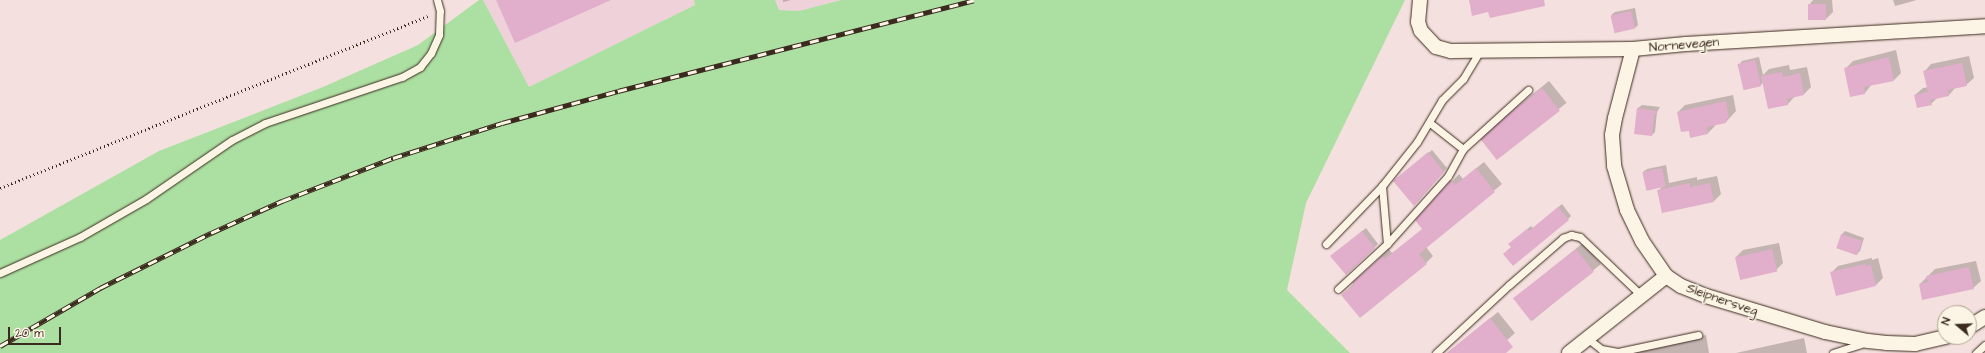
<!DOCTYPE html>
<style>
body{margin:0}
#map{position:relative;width:1985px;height:353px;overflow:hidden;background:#f4e0de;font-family:"Architects Daughter",sans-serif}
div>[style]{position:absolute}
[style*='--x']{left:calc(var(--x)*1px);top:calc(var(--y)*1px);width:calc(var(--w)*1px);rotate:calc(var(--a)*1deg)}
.built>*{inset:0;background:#eed1d9}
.green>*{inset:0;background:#ace0a2}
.shadow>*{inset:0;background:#0003;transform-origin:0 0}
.building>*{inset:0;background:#e1afcc;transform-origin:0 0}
.path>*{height:2.5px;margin-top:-1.25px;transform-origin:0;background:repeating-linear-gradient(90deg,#3b2a1e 0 1px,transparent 0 4px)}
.roads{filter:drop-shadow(0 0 1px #3b2a1e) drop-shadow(0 0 1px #3b2a1e)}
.service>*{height:7px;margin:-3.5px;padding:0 3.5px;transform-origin:3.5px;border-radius:3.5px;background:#fcf5e5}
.minor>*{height:14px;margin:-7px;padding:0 7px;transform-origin:7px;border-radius:7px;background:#fcf5e5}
.rail>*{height:4.5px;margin-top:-2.25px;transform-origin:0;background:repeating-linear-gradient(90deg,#fcf5e5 0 9px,#3b2a1e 0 18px);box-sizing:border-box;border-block:1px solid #3b2a1e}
span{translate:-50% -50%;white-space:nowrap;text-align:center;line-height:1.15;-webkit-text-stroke:3px #fcf5e5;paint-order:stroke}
.street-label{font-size:13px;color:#3b2a1e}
.north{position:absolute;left:1937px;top:305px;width:40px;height:40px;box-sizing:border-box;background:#fcf5e5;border:1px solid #afa495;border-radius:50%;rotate:289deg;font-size:11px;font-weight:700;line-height:16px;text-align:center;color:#3b2a1e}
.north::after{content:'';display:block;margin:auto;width:14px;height:18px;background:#3b2a1e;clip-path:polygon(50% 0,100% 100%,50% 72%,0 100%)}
.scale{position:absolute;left:8px;top:327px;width:53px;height:18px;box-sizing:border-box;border:2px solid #3b2a1e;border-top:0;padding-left:5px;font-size:12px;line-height:14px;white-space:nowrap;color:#3b2a1e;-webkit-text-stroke:3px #fcf5e5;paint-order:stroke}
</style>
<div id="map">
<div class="built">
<i style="clip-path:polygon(483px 0,694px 0,695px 5px,529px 87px)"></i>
<i style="clip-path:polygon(775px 0,841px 0,799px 11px,779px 10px)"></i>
</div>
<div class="green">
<i style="clip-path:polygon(479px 0,483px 0,529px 87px,695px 5px,694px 0,775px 0,779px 10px,799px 11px,841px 0,1405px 0,1306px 203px,1287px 290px,1350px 353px,0 353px,0 240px,159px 151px,323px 87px,418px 45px)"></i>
</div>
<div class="shadow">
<i style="clip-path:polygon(783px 0,791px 0,783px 2px)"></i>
<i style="clip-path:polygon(1813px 0,1832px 0,1833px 12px,1826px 19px,1809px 5px)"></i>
<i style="clip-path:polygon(1893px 0,1917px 0,1895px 6px)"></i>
<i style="clip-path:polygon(1635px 8px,1638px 25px,1635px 28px,1611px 15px,1615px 12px)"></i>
<i style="clip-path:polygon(1896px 50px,1901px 73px,1894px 80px,1872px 84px,1865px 93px,1851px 96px,1846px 68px,1853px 61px)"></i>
<i style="clip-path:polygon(1969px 56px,1974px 78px,1966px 85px,1956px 87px,1949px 95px,1938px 97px,1931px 104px,1915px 95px,1923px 88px,1928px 87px,1924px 72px,1931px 64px)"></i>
<i style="clip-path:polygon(1759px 57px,1763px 75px,1769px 69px,1789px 65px,1790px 70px,1807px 67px,1811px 87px,1804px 94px,1795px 96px,1788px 104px,1763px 82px,1761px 85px,1739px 65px,1742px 61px)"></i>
<i style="left:1549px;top:81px;width:28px;height:89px;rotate:51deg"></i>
<i style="clip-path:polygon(1733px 95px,1736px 111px,1726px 122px,1714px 124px,1715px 126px,1708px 133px,1690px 129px,1678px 112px,1685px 105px)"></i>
<i style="clip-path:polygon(1642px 105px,1660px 107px,1657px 112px,1655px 132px,1652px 135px,1638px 108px)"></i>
<i style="clip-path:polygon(1432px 150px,1447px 168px,1418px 201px,1398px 178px)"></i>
<i style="clip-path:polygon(1484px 162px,1502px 184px,1426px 247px,1433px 256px,1426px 263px,1342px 295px,1389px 249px,1392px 253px,1423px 229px,1416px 221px,1459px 174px,1463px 179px)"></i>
<i style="clip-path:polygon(1666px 165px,1669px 183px,1697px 177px,1697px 180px,1717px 176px,1721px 194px,1714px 201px,1663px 212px,1658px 191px,1662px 187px,1643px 172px,1647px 169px)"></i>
<i style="clip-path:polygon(1562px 204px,1571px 216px,1568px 219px,1512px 247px,1513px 241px,1531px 226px,1533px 228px)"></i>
<i style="clip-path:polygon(1366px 228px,1378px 244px,1346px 274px,1335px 253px)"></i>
<i style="clip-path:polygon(1845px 231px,1864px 238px,1860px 251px,1856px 255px,1837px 248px,1842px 234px)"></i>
<i style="clip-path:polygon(1583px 243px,1601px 264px,1532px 321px,1522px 292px)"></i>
<i style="clip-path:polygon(1779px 243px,1783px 263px,1776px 270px,1736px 257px,1743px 250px)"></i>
<i style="clip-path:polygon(1872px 258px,1872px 260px,1878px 258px,1883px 278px,1876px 285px,1831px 273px,1838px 266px)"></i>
<i style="clip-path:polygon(1976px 261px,1981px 281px,1973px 288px,1920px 284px,1935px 269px)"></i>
<i style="clip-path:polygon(1498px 312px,1515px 333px,1493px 353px,1447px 353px)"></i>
<i style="clip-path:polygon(1706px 335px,1709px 353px,1626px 353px,1629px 351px)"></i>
<i style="clip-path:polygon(1804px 338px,1807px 353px,1736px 353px)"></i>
</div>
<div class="building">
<i style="clip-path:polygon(496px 0,611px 0,515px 43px)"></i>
<i style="clip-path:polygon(1469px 0,1544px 0,1545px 6px,1490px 18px,1488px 12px,1472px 16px)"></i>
<i style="left:1808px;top:4px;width:18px;height:16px"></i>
<i style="left:1631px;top:11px;width:18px;height:21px;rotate:77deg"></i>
<i style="clip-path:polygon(1889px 57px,1894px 81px,1864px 87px,1865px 94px,1850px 97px,1844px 68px)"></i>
<i style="left:1755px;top:60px;width:27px;height:18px;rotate:77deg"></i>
<i style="clip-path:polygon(1962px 63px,1967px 86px,1948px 90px,1949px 96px,1930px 100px,1932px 105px,1917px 108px,1914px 95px,1928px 92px,1923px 71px)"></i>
<i style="clip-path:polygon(1782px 72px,1783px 77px,1800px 73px,1804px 95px,1787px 99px,1788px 105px,1768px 109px,1761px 76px)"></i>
<i style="left:1542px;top:88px;width:29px;height:80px;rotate:52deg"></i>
<i style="clip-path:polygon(1726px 101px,1729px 119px,1726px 119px,1726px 123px,1707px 127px,1708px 134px,1690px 138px,1689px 131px,1681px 132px,1677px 112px)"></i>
<i style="clip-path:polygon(1637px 108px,1657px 111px,1654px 116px,1652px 136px,1634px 134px)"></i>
<i style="clip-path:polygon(1428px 152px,1444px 172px,1414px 206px,1393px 181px)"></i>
<i style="clip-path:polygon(1476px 168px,1495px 192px,1419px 254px,1427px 264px,1360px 318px,1341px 295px,1354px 285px,1352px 283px,1382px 256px,1385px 259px,1422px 229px,1415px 220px,1451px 180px,1455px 185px)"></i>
<i style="left:1662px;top:168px;width:19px;height:20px;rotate:78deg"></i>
<i style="clip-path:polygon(1690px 183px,1690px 187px,1710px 183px,1714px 202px,1662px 213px,1657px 190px)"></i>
<i style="clip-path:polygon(1558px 207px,1569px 220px,1513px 266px,1503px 254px,1511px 247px,1508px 244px,1527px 229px,1529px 231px)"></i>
<i style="clip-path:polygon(1362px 231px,1375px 248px,1346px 275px,1330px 256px)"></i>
<i style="left:1841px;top:234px;width:22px;height:15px;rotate:18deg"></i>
<i style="left:1576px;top:249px;width:29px;height:80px;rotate:52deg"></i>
<i style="left:1772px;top:249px;width:23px;height:38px;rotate:77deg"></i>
<i style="clip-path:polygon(1865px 264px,1865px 266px,1871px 265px,1876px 286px,1836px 296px,1830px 272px)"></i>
<i style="clip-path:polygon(1969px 267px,1974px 289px,1922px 300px,1919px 284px,1928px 282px,1926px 276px)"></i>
<i style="clip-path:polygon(1490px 318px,1513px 347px,1506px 353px,1447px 353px)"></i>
</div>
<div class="path">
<i style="--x:0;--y:188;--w:461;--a:-21.9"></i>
</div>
<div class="roads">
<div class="service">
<i style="--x:1430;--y:123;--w:42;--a:38.2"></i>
<i style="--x:1382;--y:186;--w:58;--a:85.1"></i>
<i style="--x:1326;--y:244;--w:81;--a:-46"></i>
<i style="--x:1382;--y:186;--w:56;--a:-51.5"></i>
<i style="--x:1417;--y:142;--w:49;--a:-59.2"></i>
<i style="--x:1442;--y:100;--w:30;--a:-45"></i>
<i style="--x:1463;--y:79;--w:31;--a:-59"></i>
<i style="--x:0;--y:273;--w:88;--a:-24.2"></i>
<i style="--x:80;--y:237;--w:76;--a:-29.9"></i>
<i style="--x:146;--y:199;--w:104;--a:-34.5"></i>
<i style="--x:232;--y:140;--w:37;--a:-27"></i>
<i style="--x:265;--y:123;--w:145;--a:-18.6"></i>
<i style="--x:402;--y:77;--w:21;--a:-29"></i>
<i style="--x:420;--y:67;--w:18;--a:-52"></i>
<i style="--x:431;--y:53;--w:20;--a:-66"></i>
<i style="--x:439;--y:35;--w:24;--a:-88"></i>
<i style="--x:440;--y:11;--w:11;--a:-105"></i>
<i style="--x:1338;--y:289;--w:67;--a:-42.6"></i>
<i style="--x:1387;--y:244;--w:91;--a:-48.1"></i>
<i style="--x:1448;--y:176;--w:31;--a:-61"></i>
<i style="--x:1463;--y:149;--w:88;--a:-42.2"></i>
<i style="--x:1587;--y:338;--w:18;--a:38"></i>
<i style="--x:1601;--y:349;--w:17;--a:10"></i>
<i style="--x:1618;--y:352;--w:82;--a:-12"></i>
<i style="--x:1436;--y:353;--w:100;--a:-43"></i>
<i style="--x:1509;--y:285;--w:72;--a:-41"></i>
<i style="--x:1563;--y:238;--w:9;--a:-21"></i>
<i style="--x:1571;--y:235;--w:9;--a:13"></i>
<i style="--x:1580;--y:237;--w:84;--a:43.6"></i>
<i style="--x:1833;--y:353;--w:33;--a:-18"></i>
<i style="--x:1976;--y:353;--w:12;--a:-42"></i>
</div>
<div class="minor">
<i style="--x:1420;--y:0;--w:22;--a:95"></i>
<i style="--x:1418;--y:22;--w:9;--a:72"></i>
<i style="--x:1421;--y:31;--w:22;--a:47"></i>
<i style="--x:1436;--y:47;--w:16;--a:15"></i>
<i style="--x:1451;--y:51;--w:182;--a:-0.6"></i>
<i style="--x:1633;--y:49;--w:53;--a:-5.4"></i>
<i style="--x:1686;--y:44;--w:300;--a:-3.4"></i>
<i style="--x:1633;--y:49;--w:71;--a:104.6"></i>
<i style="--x:1615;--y:118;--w:17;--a:100"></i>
<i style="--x:1612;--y:135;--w:31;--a:86"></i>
<i style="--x:1614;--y:166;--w:46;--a:73.5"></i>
<i style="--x:1627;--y:210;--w:34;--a:64"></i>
<i style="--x:1642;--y:241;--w:42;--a:55.6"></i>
<i style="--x:1666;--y:276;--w:18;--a:34"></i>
<i style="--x:1681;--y:286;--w:27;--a:22"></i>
<i style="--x:1706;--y:296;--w:124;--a:16.8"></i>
<i style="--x:1825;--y:332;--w:44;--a:11.8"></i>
<i style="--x:1868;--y:341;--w:18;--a:6"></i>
<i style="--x:1886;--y:343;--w:29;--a:2"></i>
<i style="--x:1915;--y:344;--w:32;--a:-13"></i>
<i style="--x:1969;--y:327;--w:19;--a:-32"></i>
<i style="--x:1569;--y:353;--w:124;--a:-38.4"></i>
</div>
</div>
<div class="rail">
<i style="--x:0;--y:346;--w:116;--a:-30.1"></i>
<i style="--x:100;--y:288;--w:124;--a:-26.4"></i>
<i style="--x:211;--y:233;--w:78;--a:-24.3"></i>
<i style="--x:282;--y:201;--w:119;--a:-21.2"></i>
<i style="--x:393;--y:158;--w:114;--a:-17.8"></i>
<i style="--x:502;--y:123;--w:120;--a:-15.4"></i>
<i style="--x:618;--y:91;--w:367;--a:-14.3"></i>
</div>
<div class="street-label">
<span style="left:1684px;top:45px;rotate:-5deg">Nornevegen</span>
<span style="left:1722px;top:300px;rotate:19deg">Sleipnersveg</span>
</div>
<div class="north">N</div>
<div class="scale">20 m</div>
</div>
